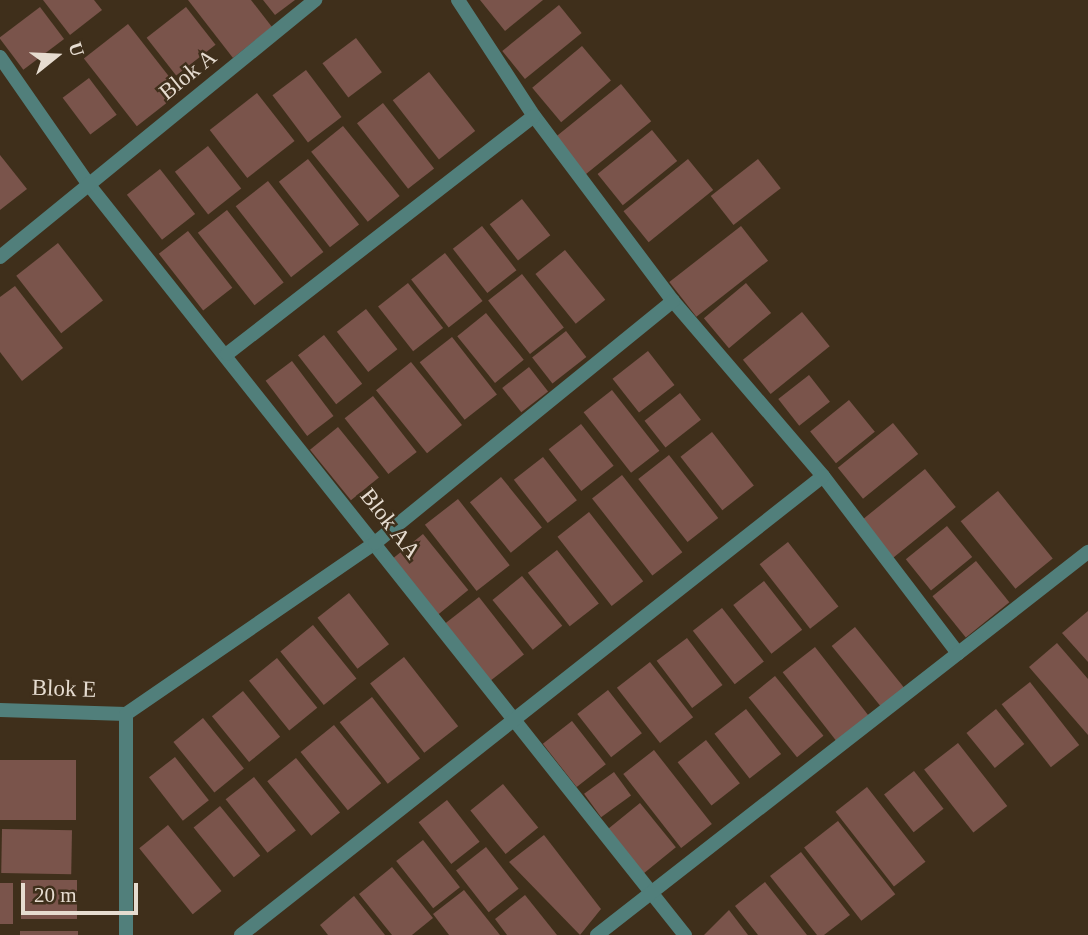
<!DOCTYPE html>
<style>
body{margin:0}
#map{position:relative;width:1088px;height:935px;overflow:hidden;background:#3f2f1b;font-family:Georgia,serif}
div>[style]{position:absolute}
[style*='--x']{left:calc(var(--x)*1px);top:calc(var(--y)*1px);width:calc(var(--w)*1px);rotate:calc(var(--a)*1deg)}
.building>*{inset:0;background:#7a544b;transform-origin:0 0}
.street>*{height:14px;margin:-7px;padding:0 7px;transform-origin:7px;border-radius:7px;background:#517f7b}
span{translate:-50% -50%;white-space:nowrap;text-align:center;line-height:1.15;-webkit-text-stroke:5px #3f2f1b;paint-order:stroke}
.street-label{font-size:23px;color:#e6dcd0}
.north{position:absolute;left:21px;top:21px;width:70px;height:70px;-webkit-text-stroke:5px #3f2f1b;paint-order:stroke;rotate:72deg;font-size:19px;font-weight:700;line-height:28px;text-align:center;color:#e6dcd0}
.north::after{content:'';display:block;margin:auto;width:24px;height:32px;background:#e6dcd0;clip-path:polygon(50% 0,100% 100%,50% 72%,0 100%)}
.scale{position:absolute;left:21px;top:883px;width:117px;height:32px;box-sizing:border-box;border:4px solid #e6dcd0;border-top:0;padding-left:9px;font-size:21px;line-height:24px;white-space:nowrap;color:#e6dcd0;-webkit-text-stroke:5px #3f2f1b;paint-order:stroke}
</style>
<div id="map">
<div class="building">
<i style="clip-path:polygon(43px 0,94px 0,102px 10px,70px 35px)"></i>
<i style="clip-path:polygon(188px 0,251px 0,272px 27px,233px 58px)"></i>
<i style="clip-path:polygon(263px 0,295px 0,275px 15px)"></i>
<i style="clip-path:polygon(480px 0,543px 0,505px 31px)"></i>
<i style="left:559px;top:5px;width:36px;height:73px;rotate:51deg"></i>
<i style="left:40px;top:7px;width:40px;height:51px;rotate:53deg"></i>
<i style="left:186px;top:7px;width:48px;height:50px;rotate:52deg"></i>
<i style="left:128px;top:24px;width:86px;height:56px;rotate:52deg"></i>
<i style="left:356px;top:38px;width:43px;height:42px;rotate:53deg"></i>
<i style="left:582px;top:46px;width:45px;height:65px;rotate:50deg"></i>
<i style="left:306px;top:70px;width:59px;height:42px;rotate:53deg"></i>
<i style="left:429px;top:72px;width:75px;height:46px;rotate:52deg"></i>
<i style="left:89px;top:78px;width:46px;height:33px;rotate:53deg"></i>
<i style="left:621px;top:84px;width:48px;height:87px;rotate:51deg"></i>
<i style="left:257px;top:93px;width:61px;height:60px;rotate:52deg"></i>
<i style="left:383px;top:103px;width:83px;height:33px;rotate:52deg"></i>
<i style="left:343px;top:126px;width:90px;height:41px;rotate:51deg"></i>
<i style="left:652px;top:130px;width:40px;height:70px;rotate:51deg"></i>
<i style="left:208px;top:146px;width:54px;height:42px;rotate:52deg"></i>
<i style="clip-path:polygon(0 155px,27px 189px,0 210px)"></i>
<i style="left:308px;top:159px;width:83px;height:37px;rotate:52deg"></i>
<i style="left:688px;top:159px;width:40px;height:83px;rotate:51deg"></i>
<i style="left:758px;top:159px;width:37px;height:60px;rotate:52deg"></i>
<i style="left:160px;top:169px;width:57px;height:42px;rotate:52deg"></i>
<i style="left:268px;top:181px;width:90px;height:41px;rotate:52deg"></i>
<i style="left:522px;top:199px;width:46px;height:41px;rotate:52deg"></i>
<i style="left:227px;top:210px;width:92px;height:37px;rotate:52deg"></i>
<i style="left:482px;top:226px;width:56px;height:37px;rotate:52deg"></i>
<i style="left:741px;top:226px;width:44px;height:91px;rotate:52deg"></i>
<i style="left:188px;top:231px;width:72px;height:37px;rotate:52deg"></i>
<i style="left:58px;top:243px;width:73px;height:53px;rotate:52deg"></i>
<i style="left:565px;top:250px;width:64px;height:38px;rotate:51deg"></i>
<i style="left:445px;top:253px;width:61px;height:43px;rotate:52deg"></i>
<i style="left:522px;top:274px;width:68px;height:43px;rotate:52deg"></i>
<i style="left:408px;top:283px;width:57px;height:38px;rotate:52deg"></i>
<i style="left:746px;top:283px;width:39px;height:55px;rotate:50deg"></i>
<i style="clip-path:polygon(15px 286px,63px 348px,22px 381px,0 352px,0 297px)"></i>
<i style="left:366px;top:309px;width:51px;height:37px;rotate:52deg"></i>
<i style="left:802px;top:312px;width:44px;height:76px;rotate:51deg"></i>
<i style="left:486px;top:313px;width:60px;height:37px;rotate:51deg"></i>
<i style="left:566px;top:331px;width:33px;height:43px;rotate:52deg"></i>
<i style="left:324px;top:335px;width:62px;height:33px;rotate:52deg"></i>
<i style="left:452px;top:337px;width:73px;height:41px;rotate:52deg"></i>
<i style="left:648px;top:351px;width:43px;height:45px;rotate:52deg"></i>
<i style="left:292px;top:361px;width:69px;height:33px;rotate:53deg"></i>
<i style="left:411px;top:362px;width:81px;height:45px;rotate:51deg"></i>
<i style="left:529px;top:367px;width:31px;height:34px;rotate:52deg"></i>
<i style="left:809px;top:375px;width:34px;height:39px;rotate:52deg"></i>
<i style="left:612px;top:390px;width:77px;height:36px;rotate:52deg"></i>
<i style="left:680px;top:393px;width:34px;height:45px;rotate:52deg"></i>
<i style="left:373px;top:396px;width:71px;height:36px;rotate:52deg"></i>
<i style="left:849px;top:400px;width:41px;height:50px;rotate:51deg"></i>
<i style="left:893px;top:423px;width:40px;height:71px;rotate:51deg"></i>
<i style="left:581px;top:424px;width:53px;height:41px;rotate:52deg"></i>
<i style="left:338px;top:427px;width:65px;height:36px;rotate:51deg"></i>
<i style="left:712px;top:432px;width:68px;height:40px;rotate:52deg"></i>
<i style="left:669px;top:455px;width:80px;height:39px;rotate:52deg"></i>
<i style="left:543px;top:457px;width:55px;height:37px;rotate:52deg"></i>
<i style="left:925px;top:469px;width:49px;height:85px;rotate:51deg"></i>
<i style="left:622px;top:475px;width:98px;height:38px;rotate:52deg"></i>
<i style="left:501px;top:477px;width:65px;height:40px;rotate:51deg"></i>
<i style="left:998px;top:491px;width:87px;height:48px;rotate:51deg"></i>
<i style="left:458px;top:499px;width:84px;height:42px;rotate:52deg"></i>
<i style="left:589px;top:512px;width:88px;height:40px;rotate:52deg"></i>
<i style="left:947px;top:526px;width:40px;height:53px;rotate:51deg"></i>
<i style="left:423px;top:534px;width:72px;height:42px;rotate:51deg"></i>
<i style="left:788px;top:542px;width:82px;height:36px;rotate:52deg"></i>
<i style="left:557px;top:550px;width:68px;height:37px;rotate:52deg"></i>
<i style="left:976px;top:561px;width:53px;height:56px;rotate:51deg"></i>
<i style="left:522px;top:576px;width:64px;height:38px;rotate:51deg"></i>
<i style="left:764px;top:581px;width:62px;height:39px;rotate:52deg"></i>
<i style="left:349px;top:593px;width:65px;height:40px;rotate:52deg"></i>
<i style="left:479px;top:597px;width:73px;height:43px;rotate:52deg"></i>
<i style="left:722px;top:608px;width:68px;height:37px;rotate:52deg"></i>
<i style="clip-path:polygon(1088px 611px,1088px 662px,1062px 633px)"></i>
<i style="left:313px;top:625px;width:69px;height:42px;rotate:51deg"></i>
<i style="left:855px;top:627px;width:80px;height:30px;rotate:51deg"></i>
<i style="left:687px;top:638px;width:59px;height:38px;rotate:53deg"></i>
<i style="clip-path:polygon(1057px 643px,1088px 679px,1088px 735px,1029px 667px)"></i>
<i style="left:815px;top:647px;width:90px;height:41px;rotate:52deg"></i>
<i style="left:404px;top:657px;width:88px;height:43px;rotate:52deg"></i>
<i style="left:277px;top:658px;width:64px;height:36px;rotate:51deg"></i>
<i style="left:650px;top:662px;width:70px;height:42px;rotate:52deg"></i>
<i style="left:775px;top:676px;width:77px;height:34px;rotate:51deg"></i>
<i style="left:1030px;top:682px;width:80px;height:36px;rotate:52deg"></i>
<i style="left:608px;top:690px;width:55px;height:39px;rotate:52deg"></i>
<i style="left:243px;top:691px;width:59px;height:40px;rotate:51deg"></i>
<i style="left:372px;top:697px;width:78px;height:41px;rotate:52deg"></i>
<i style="left:746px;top:709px;width:57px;height:40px;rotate:52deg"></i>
<i style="left:996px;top:709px;width:45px;height:38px;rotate:51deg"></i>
<i style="left:203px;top:718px;width:65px;height:38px;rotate:51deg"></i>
<i style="left:572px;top:721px;width:55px;height:37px;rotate:52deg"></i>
<i style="left:334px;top:725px;width:75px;height:43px;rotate:51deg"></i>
<i style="left:706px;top:740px;width:55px;height:36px;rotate:52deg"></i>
<i style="left:958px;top:743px;width:80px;height:43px;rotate:52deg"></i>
<i style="left:654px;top:750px;width:94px;height:39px;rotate:52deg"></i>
<i style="left:175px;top:757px;width:55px;height:33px;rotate:52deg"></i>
<i style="left:296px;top:758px;width:70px;height:37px;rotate:51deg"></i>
<i style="left:0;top:760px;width:76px;height:60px"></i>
<i style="left:914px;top:771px;width:48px;height:38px;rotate:52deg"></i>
<i style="left:614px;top:772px;width:29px;height:37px;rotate:54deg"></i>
<i style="left:254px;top:777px;width:68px;height:36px;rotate:52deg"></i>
<i style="left:503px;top:784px;width:56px;height:42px;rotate:51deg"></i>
<i style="left:867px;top:787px;width:95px;height:40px;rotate:52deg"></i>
<i style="left:447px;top:800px;width:53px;height:36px;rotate:52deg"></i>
<i style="left:640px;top:803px;width:57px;height:42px;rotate:51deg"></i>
<i style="left:220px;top:806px;width:64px;height:34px;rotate:51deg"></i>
<i style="left:838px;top:821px;width:93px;height:43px;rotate:52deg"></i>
<i style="left:168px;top:825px;width:85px;height:37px;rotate:51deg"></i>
<i style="left:2px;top:829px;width:70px;height:44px;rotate:1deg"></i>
<i style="clip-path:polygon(544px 835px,601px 909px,580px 935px,509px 862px)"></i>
<i style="left:423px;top:840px;width:60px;height:34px;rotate:52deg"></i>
<i style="left:486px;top:847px;width:53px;height:38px;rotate:52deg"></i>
<i style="clip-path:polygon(801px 852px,850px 915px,824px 935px,817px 935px,770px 876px)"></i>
<i style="clip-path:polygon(392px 867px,433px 918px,412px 935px,392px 935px,359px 894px)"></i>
<i style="left:21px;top:880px;width:56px;height:39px"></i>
<i style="clip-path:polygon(765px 882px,807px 935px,758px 935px,735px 906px)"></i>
<i style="left:0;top:883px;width:13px;height:41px"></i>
<i style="clip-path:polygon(464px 890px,500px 935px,449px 935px,433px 914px)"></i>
<i style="clip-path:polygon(525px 895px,557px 935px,507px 935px,495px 919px)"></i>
<i style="clip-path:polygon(354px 896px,385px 935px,328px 935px,320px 925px)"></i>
<i style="clip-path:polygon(729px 910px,748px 935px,704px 935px)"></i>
<i style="left:20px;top:931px;width:58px;height:4px"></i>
</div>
<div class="street">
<i style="--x:458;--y:0;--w:139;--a:56.8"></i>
<i style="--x:534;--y:116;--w:231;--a:53.1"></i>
<i style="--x:673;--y:301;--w:230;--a:49.4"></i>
<i style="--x:823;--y:476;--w:223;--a:52.7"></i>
<i style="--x:0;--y:57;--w:156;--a:55.2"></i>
<i style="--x:89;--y:185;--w:958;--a:51.53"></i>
<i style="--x:0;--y:257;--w:407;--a:-39.2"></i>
<i style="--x:227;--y:354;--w:388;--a:-37.8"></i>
<i style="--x:0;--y:710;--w:126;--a:1.8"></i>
<i style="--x:126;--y:714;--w:302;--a:-34.5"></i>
<i style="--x:375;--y:543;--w:384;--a:-39.1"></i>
<i style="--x:126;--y:935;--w:221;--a:-90"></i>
<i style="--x:241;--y:935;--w:741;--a:-38.26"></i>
<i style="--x:597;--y:935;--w:623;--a:-37.96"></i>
</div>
<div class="street-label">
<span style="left:188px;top:75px;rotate:-39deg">Blok A</span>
<span style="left:390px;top:524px;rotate:52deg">Blok AA</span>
<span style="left:64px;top:689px;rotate:2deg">Blok E</span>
</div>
<div class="north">U</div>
<div class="scale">20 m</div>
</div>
